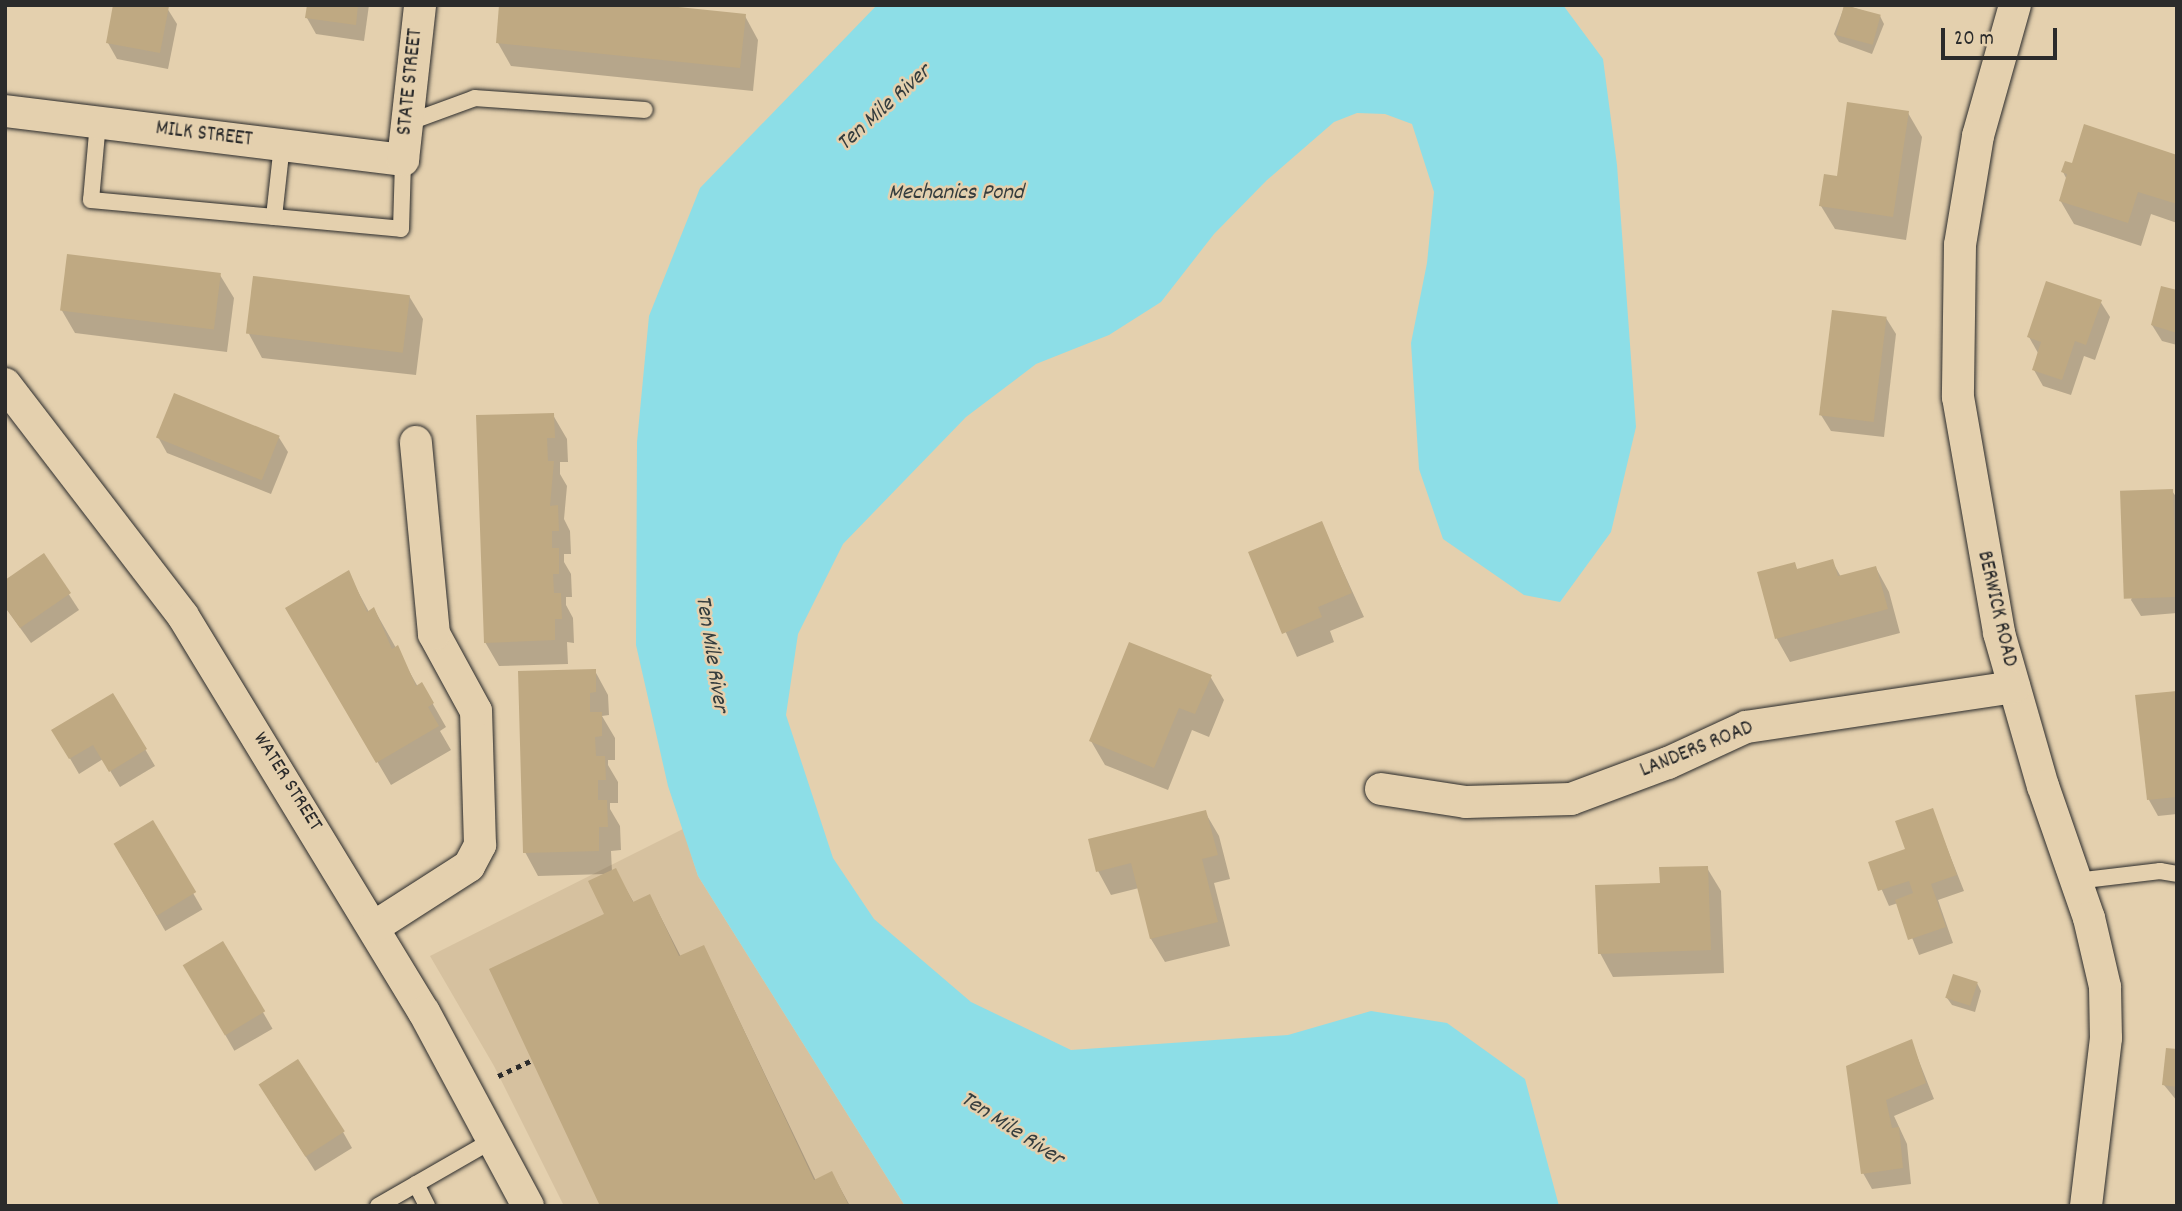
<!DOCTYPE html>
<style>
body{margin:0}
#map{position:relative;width:2182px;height:1211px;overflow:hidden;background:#e4d0ae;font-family:Dekko,sans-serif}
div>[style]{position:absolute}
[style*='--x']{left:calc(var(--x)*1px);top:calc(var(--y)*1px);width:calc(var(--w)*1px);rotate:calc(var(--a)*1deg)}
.built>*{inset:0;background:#d6c19f}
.water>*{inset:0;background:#8ddee7}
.shadow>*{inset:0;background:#0003;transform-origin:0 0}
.building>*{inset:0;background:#bfa982;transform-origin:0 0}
.path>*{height:4.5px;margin-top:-2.25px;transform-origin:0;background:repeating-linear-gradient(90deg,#2b2b2b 0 5px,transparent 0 10px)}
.roads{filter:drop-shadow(0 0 2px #2b2b2b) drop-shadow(0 0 2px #2b2b2b)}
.service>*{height:16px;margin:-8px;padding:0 8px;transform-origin:8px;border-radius:8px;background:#e4d0ae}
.minor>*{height:32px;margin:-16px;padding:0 16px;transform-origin:16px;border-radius:16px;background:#e4d0ae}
span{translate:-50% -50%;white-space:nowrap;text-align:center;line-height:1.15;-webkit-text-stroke:5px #e4d0ae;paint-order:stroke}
.street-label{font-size:21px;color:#2b2b2b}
.water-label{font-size:23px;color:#353d3e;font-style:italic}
.frame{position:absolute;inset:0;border:7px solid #2b2b2b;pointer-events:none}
.scale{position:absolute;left:1941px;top:28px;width:116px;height:32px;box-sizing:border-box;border:4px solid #2b2b2b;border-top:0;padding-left:9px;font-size:21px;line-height:24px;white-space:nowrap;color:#2b2b2b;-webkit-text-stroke:5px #e4d0ae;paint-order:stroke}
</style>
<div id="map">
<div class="built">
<i style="clip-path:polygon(683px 829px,698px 876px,905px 1206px,564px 1206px,494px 1066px,430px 956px)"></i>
</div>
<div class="water">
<i style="clip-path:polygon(877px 5px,1563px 5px,1603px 59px,1617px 165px,1636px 427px,1611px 532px,1560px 602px,1524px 595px,1443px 539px,1419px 469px,1411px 343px,1427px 263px,1434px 192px,1412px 124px,1385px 114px,1357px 113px,1334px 122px,1267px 180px,1214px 234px,1161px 302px,1109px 335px,1036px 364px,966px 417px,843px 544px,798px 634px,786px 715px,833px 858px,874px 919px,971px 1002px,1071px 1050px,1288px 1035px,1371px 1011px,1447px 1023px,1525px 1079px,1559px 1206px,905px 1206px,698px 876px,668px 786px,636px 645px,637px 442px,649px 316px,700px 188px)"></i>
</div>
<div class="shadow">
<i style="clip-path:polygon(115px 5px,167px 8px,177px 24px,168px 69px,117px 59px,108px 43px)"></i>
<i style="clip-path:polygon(309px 5px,369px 5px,364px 41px,316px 34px,307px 18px)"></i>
<i style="clip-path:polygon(1845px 5px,1880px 16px,1884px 24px,1872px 54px,1839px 42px,1834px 34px)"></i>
<i style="clip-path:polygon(745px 16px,758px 40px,753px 91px,511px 66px,498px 43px)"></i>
<i style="clip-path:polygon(1908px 113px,1922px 137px,1906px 240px,1835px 229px,1821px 206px)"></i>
<i style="clip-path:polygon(2177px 157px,2177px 223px,2151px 214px,2141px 246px,2074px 224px,2060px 200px,2067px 180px,2063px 172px,2073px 165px)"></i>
<i style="clip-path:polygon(220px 275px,234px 298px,227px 352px,75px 333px,61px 309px)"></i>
<i style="clip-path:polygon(2177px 292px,2177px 345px,2162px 341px,2152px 325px)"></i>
<i style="clip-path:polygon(409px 296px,423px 319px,416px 375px,262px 358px,249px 334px)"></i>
<i style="clip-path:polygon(2100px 301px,2110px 317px,2095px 360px,2084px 356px,2071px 395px,2043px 386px,2034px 370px,2038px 353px,2029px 337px)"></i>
<i style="clip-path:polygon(1886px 318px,1896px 334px,1884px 437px,1831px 431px,1821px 415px)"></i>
<i style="clip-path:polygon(553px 415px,567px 439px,568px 462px,560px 462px,560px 474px,567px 486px,564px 519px,570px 531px,571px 554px,564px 554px,564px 562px,571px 574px,572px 597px,566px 597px,566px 605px,573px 618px,574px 643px,567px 642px,568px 664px,499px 666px,485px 642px)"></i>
<i style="clip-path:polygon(278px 436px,288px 452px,271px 494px,167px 453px,158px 437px)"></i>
<i style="clip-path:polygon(2172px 491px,2177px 498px,2177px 613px,2141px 616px,2131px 600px)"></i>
<i style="clip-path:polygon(1321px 523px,1364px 617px,1330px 631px,1334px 642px,1297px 657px,1250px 553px)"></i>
<i style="clip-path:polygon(44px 556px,79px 610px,31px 643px,5px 607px)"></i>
<i style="clip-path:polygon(1832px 561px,1841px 577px,1876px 568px,1889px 592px,1900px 633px,1790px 662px,1777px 639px,1759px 573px,1794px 564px,1798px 571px)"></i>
<i style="clip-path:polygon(348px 573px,369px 612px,374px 609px,418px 687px,422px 685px,446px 727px,440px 731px,451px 750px,391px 785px,287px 608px)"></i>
<i style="clip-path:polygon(595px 671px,608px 695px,609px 715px,602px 716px,615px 738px,615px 760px,608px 760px,608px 765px,618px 782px,618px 803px,610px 803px,610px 809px,620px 826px,621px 850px,611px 851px,612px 872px,615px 870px,634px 903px,650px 896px,681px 957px,704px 947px,816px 1181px,832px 1173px,850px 1206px,602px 1206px,606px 874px,538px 876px,525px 852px)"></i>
<i style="clip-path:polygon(1210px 676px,1224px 700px,1209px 737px,1192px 730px,1168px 790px,1105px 765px,1091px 741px)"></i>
<i style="clip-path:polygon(2177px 692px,2177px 814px,2158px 816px,2149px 800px,2137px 697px)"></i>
<i style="clip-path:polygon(113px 695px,155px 766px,120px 787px,103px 759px,79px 774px,54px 731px)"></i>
<i style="clip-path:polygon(1932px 810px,1964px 891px,1938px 900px,1953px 943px,1919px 955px,1898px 903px,1889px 906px,1870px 863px,1907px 850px)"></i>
<i style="clip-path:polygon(1205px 812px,1219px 836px,1230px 879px,1214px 883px,1230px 946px,1165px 962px,1151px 939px,1139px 888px,1111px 895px,1098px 871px)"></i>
<i style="left:152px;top:822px;width:101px;height:43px;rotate:60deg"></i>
<i style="clip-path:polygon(1707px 868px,1721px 891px,1724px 973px,1613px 977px,1600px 953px,1662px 885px)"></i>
<i style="left:223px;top:943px;width:99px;height:44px;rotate:60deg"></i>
<i style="clip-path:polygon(1977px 983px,1981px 991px,1975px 1012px,1952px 1005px,1947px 998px)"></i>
<i style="clip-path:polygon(1911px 1041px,1934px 1099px,1894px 1116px,1907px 1144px,1911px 1184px,1872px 1189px,1863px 1173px,1848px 1068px)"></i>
<i style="clip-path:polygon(2177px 1051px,2177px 1101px,2164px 1085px)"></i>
<i style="clip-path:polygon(270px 1101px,343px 1132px,352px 1148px,315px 1171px)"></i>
</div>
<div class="building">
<i style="clip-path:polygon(113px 5px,169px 6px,160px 53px,106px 43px)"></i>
<i style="clip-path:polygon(307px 5px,358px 5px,356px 25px,305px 18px)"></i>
<i style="clip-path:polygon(499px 5px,659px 5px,746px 14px,740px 68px,496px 43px)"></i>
<i style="left:1844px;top:5px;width:38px;height:31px;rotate:15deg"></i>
<i style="clip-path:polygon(1847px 102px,1909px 111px,1893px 217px,1819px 206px,1824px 174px,1837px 176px)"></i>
<i style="clip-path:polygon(2084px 124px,2177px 155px,2177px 204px,2138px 192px,2128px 223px,2059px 201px,2067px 174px,2061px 172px,2065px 161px,2072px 163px)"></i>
<i style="left:67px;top:254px;width:155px;height:57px;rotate:7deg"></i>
<i style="left:253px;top:276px;width:158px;height:58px;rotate:7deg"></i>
<i style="clip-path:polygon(2046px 281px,2102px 300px,2086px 345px,2075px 341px,2062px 380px,2032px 370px,2041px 342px,2027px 337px)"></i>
<i style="clip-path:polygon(2161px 286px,2177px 290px,2177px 333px,2151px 325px)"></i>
<i style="left:1832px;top:310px;width:55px;height:106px;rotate:7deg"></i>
<i style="left:174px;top:393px;width:114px;height:48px;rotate:22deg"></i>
<i style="clip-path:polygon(554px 413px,555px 438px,547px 438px,548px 461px,554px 461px,550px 506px,558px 505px,559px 531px,552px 531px,552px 548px,559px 548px,559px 574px,553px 574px,554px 593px,561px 593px,562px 619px,555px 619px,555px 640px,484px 643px,476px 415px)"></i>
<i style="left:2173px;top:489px;width:108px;height:53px;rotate:88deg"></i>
<i style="clip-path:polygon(1322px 521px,1352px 593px,1318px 607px,1322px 617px,1282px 634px,1248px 552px)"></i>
<i style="clip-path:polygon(44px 553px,71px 593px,20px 628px,5px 607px,5px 580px)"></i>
<i style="clip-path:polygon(1833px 559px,1838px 576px,1876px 566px,1888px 609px,1775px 639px,1757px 572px,1795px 562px,1797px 569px)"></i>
<i style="clip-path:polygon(349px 570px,367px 612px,374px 607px,392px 649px,398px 645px,416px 686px,422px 682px,434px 703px,428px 707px,439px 726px,376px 763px,285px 608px)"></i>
<i style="clip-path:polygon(1129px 642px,1212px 675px,1195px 714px,1179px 708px,1154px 768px,1089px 741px)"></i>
<i style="clip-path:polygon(596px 669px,596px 692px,590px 693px,590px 712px,602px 712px,602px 736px,595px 737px,596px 756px,605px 756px,606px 780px,598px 780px,598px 800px,607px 800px,608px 827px,599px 827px,599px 851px,523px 853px,518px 671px)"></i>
<i style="clip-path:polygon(2177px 691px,2177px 797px,2147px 800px,2135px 695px)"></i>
<i style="clip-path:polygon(113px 693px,147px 749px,109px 772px,93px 745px,69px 759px,51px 730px)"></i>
<i style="clip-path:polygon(1933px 808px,1957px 875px,1931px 884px,1946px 927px,1908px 940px,1895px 900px,1913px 893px,1909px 881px,1878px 891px,1868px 862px,1905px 849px,1895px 821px)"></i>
<i style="clip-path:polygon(1206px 810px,1218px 855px,1202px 859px,1218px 922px,1150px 939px,1131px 863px,1096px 872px,1088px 839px)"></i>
<i style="left:153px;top:820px;width:84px;height:46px;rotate:59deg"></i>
<i style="clip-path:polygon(1708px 866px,1711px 950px,1598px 954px,1595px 885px,1660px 883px,1659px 867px)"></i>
<i style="clip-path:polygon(616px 868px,633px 902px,650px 894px,679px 956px,704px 945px,814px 1180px,832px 1171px,849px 1206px,600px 1206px,489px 969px,604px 914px,588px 881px)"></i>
<i style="left:223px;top:941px;width:82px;height:47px;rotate:59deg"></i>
<i style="left:1953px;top:974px;width:26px;height:25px;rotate:18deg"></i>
<i style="clip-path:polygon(1912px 1039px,1926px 1083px,1886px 1100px,1892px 1128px,1899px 1127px,1903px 1168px,1861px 1174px,1846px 1066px)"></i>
<i style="clip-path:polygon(2166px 1048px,2177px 1049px,2177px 1087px,2162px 1085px)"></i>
<i style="left:298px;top:1059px;width:86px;height:47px;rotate:57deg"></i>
</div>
<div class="path">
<i style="--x:498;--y:1076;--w:38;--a:-25"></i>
</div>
<div class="roads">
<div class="service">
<i style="--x:98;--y:122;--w:78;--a:95.1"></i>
<i style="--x:91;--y:200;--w:311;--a:5.3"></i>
<i style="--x:401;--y:229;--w:69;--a:-88.3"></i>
<i style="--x:407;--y:123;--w:72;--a:-20.2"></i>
<i style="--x:475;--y:98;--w:170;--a:4"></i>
<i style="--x:274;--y:217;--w:72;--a:-83.7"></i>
<i style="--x:2076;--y:881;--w:85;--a:-6.8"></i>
<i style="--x:2160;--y:871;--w:17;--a:10"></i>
<i style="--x:416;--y:1184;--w:25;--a:63"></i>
<i style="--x:378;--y:1206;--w:133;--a:-29.9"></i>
</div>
<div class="minor">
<i style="--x:2015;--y:5;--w:136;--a:105.8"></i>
<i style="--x:1978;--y:136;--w:110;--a:99.4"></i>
<i style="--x:1960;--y:245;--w:152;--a:90.8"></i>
<i style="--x:1958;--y:397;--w:240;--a:80.1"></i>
<i style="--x:1999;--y:633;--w:159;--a:74"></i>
<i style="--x:2043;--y:786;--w:140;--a:70.8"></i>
<i style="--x:2089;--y:918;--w:71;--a:76.9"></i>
<i style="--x:2105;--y:987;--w:51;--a:88.9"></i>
<i style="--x:2106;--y:1038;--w:169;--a:96.8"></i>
<i style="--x:5;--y:111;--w:401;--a:7"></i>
<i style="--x:403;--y:160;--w:156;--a:-83.7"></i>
<i style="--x:5;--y:384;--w:292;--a:52.5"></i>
<i style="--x:183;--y:616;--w:464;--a:58.7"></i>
<i style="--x:424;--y:1012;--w:220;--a:61.8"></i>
<i style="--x:1381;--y:789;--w:86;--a:8.7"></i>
<i style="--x:1466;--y:802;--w:105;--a:-1.6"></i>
<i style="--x:1571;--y:799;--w:103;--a:-20.4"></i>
<i style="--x:1668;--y:763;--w:86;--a:-24.8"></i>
<i style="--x:1746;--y:727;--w:271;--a:-8.5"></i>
<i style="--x:374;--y:927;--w:113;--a:-32.7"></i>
<i style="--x:469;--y:866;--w:24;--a:-62"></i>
<i style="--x:480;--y:845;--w:134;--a:-91.7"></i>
<i style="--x:476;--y:711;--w:88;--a:-118.6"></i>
<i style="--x:434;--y:634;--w:193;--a:-95.4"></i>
</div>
</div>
<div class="street-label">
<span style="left:411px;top:82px;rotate:-84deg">STATE STREET</span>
<span style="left:204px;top:135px;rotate:7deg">MILK STREET</span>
<span style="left:1996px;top:609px;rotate:77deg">BERWICK ROAD</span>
<span style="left:1697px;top:750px;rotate:-22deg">LANDERS ROAD</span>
<span style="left:287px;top:782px;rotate:58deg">WATER STREET</span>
</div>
<div class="water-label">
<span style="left:885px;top:109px;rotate:-42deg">Ten Mile River</span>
<span style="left:956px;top:194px">Mechanics Pond</span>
<span style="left:710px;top:654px;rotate:81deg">Ten Mile River</span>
<span style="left:1011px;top:1130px;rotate:33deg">Ten Mile River</span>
</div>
<div class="frame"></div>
<div class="scale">20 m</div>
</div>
